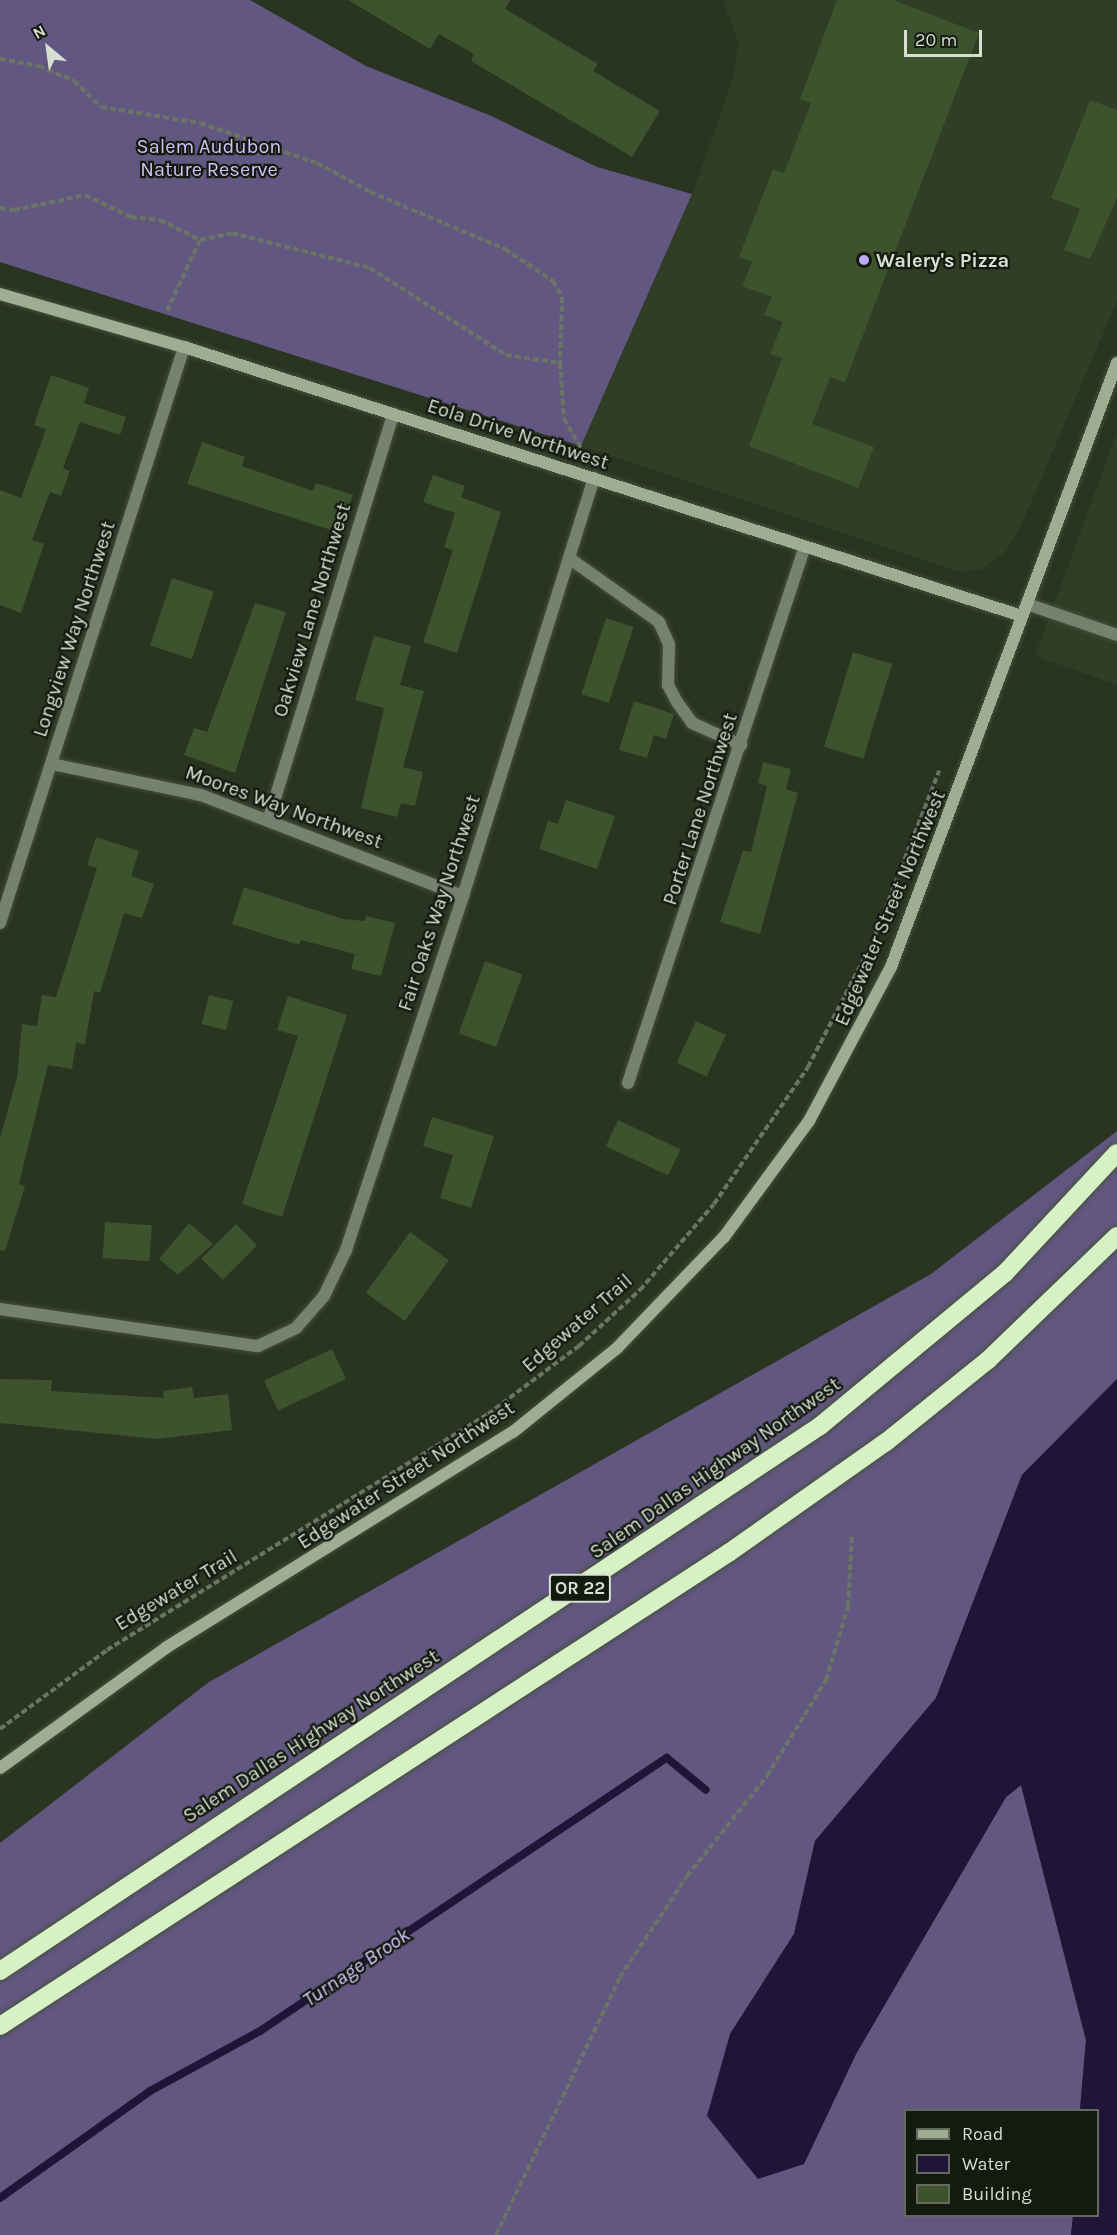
<!DOCTYPE html>
<style>
body{margin:0}
#map{position:relative;width:1117px;height:2235px;overflow:hidden;background:#293421;font-family:Karla,sans-serif}
div>[style]{position:absolute}
[style*='--x']{left:calc(var(--x)*1px);top:calc(var(--y)*1px);width:calc(var(--w)*1px);rotate:calc(var(--a)*1deg)}
.built>*{inset:0;background:#2f3e24}
.forest>*{inset:0;background:#625780}
.water>*{inset:0;background:#201437}
.stream>*{height:8px;margin:-4px;padding:0 4px;transform-origin:4px;border-radius:4px;background:#201437}
.building>*{inset:0;background:#3d532d;transform-origin:0 0}
.path>*{height:4px;margin-top:-2px;transform-origin:0;background:repeating-linear-gradient(90deg,#6b7565 0 6px,transparent 0 9px)}
.roads{filter:drop-shadow(0 0 2px #454f3d) drop-shadow(0 0 2px #454f3d)}
.lane>*{height:12px;margin:-6px;padding:0 6px;transform-origin:6px;border-radius:6px;background:#76816f}
.street>*{height:12px;margin:-6px;padding:0 6px;transform-origin:6px;border-radius:6px;background:#76816f}
.secondary>*{height:12px;margin:-6px;padding:0 6px;transform-origin:6px;border-radius:6px;background:#9dae92}
.highway>*{height:18px;margin:-9px;padding:0 9px;transform-origin:9px;border-radius:9px;background:#d6f2c5}
.dots>*{width:16px;height:16px;translate:-50% -50%;box-sizing:border-box;border:3px solid #151a11;border-radius:50%}
span{translate:-50% -50%;white-space:nowrap;text-align:center;line-height:1.15;-webkit-text-stroke:4.5px #151a11;paint-order:stroke}
.shield-label span{padding:2px 4px;background:#151a11;border:2px solid;border-radius:4px;-webkit-text-stroke-width:0}
.shield-label{font-size:18px;color:#d7dfd3;font-weight:700}
.park-label{font-size:20px;color:#cfc1f7}
.poi-label{font-size:20px;color:#d7dfd3;font-weight:700}
.left{translate:0 -50%;text-align:left}
.street-label{font-size:20px;color:#d7dfd3}
.water-label{font-size:21px;color:#d3c5fc;font-style:italic}
.legend{position:absolute;left:904px;top:2109px;width:195px;height:108px;box-sizing:border-box;background:#151a11;border:2px solid #63695f;margin:0;padding:8px 10px;list-style:none;font-size:18px;color:#d7dfd3}
.legend li{display:flex;align-items:center;gap:12px;height:30px}
.legend b{width:30px;border:2px solid #63695f}
.north{position:absolute;left:18px;top:18px;width:60px;height:60px;-webkit-text-stroke:4px #151a11;paint-order:stroke;rotate:331deg;font-size:16px;font-weight:700;line-height:24px;text-align:center;color:#d7dfd3}
.north::after{content:'';display:block;margin:auto;width:21px;height:27px;background:#d7dfd3;clip-path:polygon(50% 0,100% 100%,50% 72%,0 100%)}
.scale{position:absolute;left:904px;top:30px;width:78px;height:27px;box-sizing:border-box;border:3px solid #d7dfd3;border-top:0;padding-left:8px;font-size:18px;line-height:21px;white-space:nowrap;color:#d7dfd3;-webkit-text-stroke:4px #151a11;paint-order:stroke}
</style>
<div id="map">
<div class="built">
<i style="clip-path:polygon(723px 0,1117px 0,1117px 301px,1021px 526px,1007px 550px,983px 569px,959px 572px,581px 446px,692px 195px,732px 81px,739px 44px)"></i>
<i style="clip-path:polygon(1117px 432px,1117px 685px,1035px 656px)"></i>
</div>
<div class="forest">
<i style="clip-path:polygon(0 0,250px 0,366px 66px,489px 115px,597px 167px,692px 194px,581px 446px,0 262px)"></i>
<i style="clip-path:polygon(1117px 1131px,1117px 1379px,1022px 1475px,936px 1698px,815px 1841px,794px 1934px,730px 2034px,804px 2163px,856px 2054px,1006px 1797px,1021px 1785px,1086px 2040px,1080px 2110px,906px 2110px,906px 2216px,1073px 2216px,1071px 2235px,0 2235px,0 1843px,209px 1682px,931px 1274px)"></i>
</div>
<div class="water">
<i style="clip-path:polygon(1117px 1379px,1117px 2235px,1071px 2235px,1073px 2216px,1098px 2216px,1098px 2110px,1080px 2110px,1086px 2040px,1021px 1785px,1006px 1797px,856px 2054px,804px 2164px,758px 2179px,707px 2116px,730px 2034px,794px 1934px,815px 1841px,936px 1698px,1022px 1475px)"></i>
</div>
<div class="stream">
<i style="--x:0;--y:2198;--w:184;--a:-35.5"></i>
<i style="--x:150;--y:2091;--w:125;--a:-28.6"></i>
<i style="--x:260;--y:2031;--w:490;--a:-33.9"></i>
<i style="--x:667;--y:1758;--w:50;--a:39.4"></i>
</div>
<div class="building">
<i style="clip-path:polygon(348px 0,510px 0,505px 9px,598px 64px,593px 71px,660px 111px,632px 157px,471px 61px,474px 54px,439px 34px,430px 49px)"></i>
<i style="clip-path:polygon(837px 0,893px 0,979px 33px,845px 382px,830px 377px,812px 424px,874px 447px,858px 488px,749px 446px,782px 358px,770px 354px,783px 322px,764px 315px,772px 297px,742px 286px,752px 262px,739px 257px,773px 169px,784px 173px,811px 103px,800px 99px)"></i>
<i style="clip-path:polygon(1090px 100px,1117px 110px,1117px 198px,1090px 259px,1064px 250px,1080px 209px,1051px 198px)"></i>
<i style="clip-path:polygon(51px 375px,89px 388px,84px 403px,126px 417px,120px 435px,80px 422px,63px 468px,70px 471px,61px 496px,50px 492px,32px 540px,44px 544px,21px 613px,0 605px,0 490px,21px 498px,46px 429px,34px 425px)"></i>
<i style="clip-path:polygon(202px 442px,245px 457px,242px 466px,313px 491px,316px 483px,353px 495px,345px 517px,336px 514px,331px 530px,187px 484px)"></i>
<i style="clip-path:polygon(433px 475px,465px 486px,461px 497px,501px 512px,457px 653px,423px 642px,453px 550px,444px 547px,455px 513px,423px 502px)"></i>
<i style="left:172px;top:578px;width:44px;height:71px;rotate:18deg"></i>
<i style="clip-path:polygon(255px 603px,286px 612px,235px 773px,184px 755px,194px 728px,207px 732px)"></i>
<i style="left:606px;top:618px;width:29px;height:80px;rotate:18deg"></i>
<i style="clip-path:polygon(374px 636px,411px 646px,400px 685px,424px 691px,403px 767px,423px 772px,415px 806px,401px 803px,397px 817px,361px 808px,384px 708px,355px 700px)"></i>
<i style="left:853px;top:652px;width:41px;height:99px;rotate:17deg"></i>
<i style="clip-path:polygon(634px 701px,674px 714px,666px 739px,654px 735px,647px 758px,619px 750px)"></i>
<i style="clip-path:polygon(763px 762px,791px 769px,786px 789px,798px 793px,760px 934px,720px 922px,743px 850px,751px 852px,767px 786px,758px 783px)"></i>
<i style="clip-path:polygon(566px 800px,615px 816px,597px 869px,539px 849px,548px 821px,558px 824px)"></i>
<i style="clip-path:polygon(96px 837px,139px 851px,131px 876px,154px 884px,142px 918px,124px 913px,100px 993px,94px 991px,85px 1044px,76px 1043px,72px 1069px,48px 1065px,19px 1184px,25px 1186px,5px 1251px,0 1250px,0 1138px,17px 1077px,22px 1024px,37px 1026px,42px 995px,56px 997px,97px 868px,87px 865px)"></i>
<i style="clip-path:polygon(244px 887px,343px 919px,365px 921px,366px 916px,395px 923px,381px 976px,351px 969px,355px 954px,301px 940px,299px 945px,232px 924px)"></i>
<i style="left:485px;top:961px;width:40px;height:77px;rotate:20deg"></i>
<i style="left:209px;top:995px;width:25px;height:30px;rotate:14deg"></i>
<i style="clip-path:polygon(288px 996px,347px 1015px,282px 1217px,242px 1204px,298px 1036px,277px 1030px)"></i>
<i style="left:696px;top:1021px;width:33px;height:46px;rotate:25deg"></i>
<i style="clip-path:polygon(432px 1117px,494px 1136px,471px 1208px,440px 1198px,453px 1155px,423px 1146px)"></i>
<i style="left:618px;top:1120px;width:69px;height:29px;rotate:25deg"></i>
<i style="left:105px;top:1222px;width:47px;height:36px;rotate:4deg"></i>
<i style="clip-path:polygon(189px 1223px,213px 1244px,178px 1275px,159px 1259px)"></i>
<i style="left:236px;top:1224px;width:30px;height:49px;rotate:45deg"></i>
<i style="left:410px;top:1232px;width:48px;height:75px;rotate:36deg"></i>
<i style="left:332px;top:1349px;width:33px;height:75px;rotate:65deg"></i>
<i style="clip-path:polygon(0 1379px,52px 1380px,51px 1391px,164px 1398px,163px 1391px,192px 1387px,194px 1398px,228px 1394px,232px 1430px,157px 1439px,0 1423px)"></i>
</div>
<div class="path">
<i style="--x:0;--y:59;--w:40;--a:10"></i>
<i style="--x:39;--y:66;--w:38;--a:23"></i>
<i style="--x:74;--y:81;--w:37;--a:44"></i>
<i style="--x:101;--y:107;--w:100;--a:9.2"></i>
<i style="--x:200;--y:123;--w:124;--a:18.9"></i>
<i style="--x:317;--y:163;--w:60;--a:28.7"></i>
<i style="--x:370;--y:192;--w:147;--a:22.9"></i>
<i style="--x:505;--y:249;--w:58;--a:33.7"></i>
<i style="--x:553;--y:281;--w:18;--a:61"></i>
<i style="--x:562;--y:297;--w:66;--a:91.7"></i>
<i style="--x:0;--y:208;--w:14;--a:8"></i>
<i style="--x:14;--y:210;--w:73;--a:-11.9"></i>
<i style="--x:85;--y:195;--w:51;--a:25.6"></i>
<i style="--x:131;--y:217;--w:29;--a:6"></i>
<i style="--x:160;--y:220;--w:45;--a:26.6"></i>
<i style="--x:200;--y:240;--w:33;--a:-12"></i>
<i style="--x:232;--y:233;--w:142;--a:14.2"></i>
<i style="--x:370;--y:268;--w:161;--a:32.6"></i>
<i style="--x:506;--y:355;--w:55;--a:8.4"></i>
<i style="--x:560;--y:363;--w:56;--a:85.9"></i>
<i style="--x:564;--y:419;--w:42;--a:59.7"></i>
<i style="--x:167;--y:311;--w:78;--a:-65.1"></i>
<i style="--x:0;--y:1729;--w:133;--a:-36.4"></i>
<i style="--x:107;--y:1650;--w:448;--a:-31.8"></i>
<i style="--x:488;--y:1414;--w:114;--a:-36.8"></i>
<i style="--x:579;--y:1346;--w:83;--a:-42.6"></i>
<i style="--x:640;--y:1290;--w:113;--a:-49.3"></i>
<i style="--x:714;--y:1204;--w:166;--a:-55.5"></i>
<i style="--x:808;--y:1067;--w:140;--a:-62.7"></i>
<i style="--x:872;--y:943;--w:185;--a:-68.7"></i>
<i style="--x:496;--y:2235;--w:286;--a:-64.3"></i>
<i style="--x:620;--y:1977;--w:121;--a:-56.4"></i>
<i style="--x:687;--y:1876;--w:128;--a:-51.3"></i>
<i style="--x:767;--y:1776;--w:113;--a:-58.4"></i>
<i style="--x:826;--y:1680;--w:77;--a:-73.4"></i>
<i style="--x:848;--y:1606;--w:72;--a:-86.8"></i>
</div>
<div class="roads">
<div class="lane">
<i style="--x:569;--y:558;--w:110;--a:35.4"></i>
<i style="--x:659;--y:622;--w:24;--a:66"></i>
<i style="--x:669;--y:644;--w:41;--a:91.4"></i>
<i style="--x:668;--y:685;--w:19;--a:62"></i>
<i style="--x:677;--y:702;--w:26;--a:54"></i>
<i style="--x:692;--y:723;--w:54;--a:24.2"></i>
<i style="--x:1027;--y:604;--w:95;--a:19"></i>
<i style="--x:269;--y:818;--w:423;--a:-72.9"></i>
</div>
<div class="street">
<i style="--x:52;--y:764;--w:152;--a:11.8"></i>
<i style="--x:201;--y:795;--w:281;--a:21.1"></i>
<i style="--x:0;--y:923;--w:605;--a:-72.28"></i>
<i style="--x:628;--y:1083;--w:565;--a:-71.76"></i>
<i style="--x:0;--y:1309;--w:261;--a:8.2"></i>
<i style="--x:258;--y:1346;--w:42;--a:-25.3"></i>
<i style="--x:296;--y:1328;--w:43;--a:-48.8"></i>
<i style="--x:324;--y:1296;--w:51;--a:-64.4"></i>
<i style="--x:346;--y:1250;--w:373;--a:-71.7"></i>
<i style="--x:463;--y:896;--w:438;--a:-72.6"></i>
</div>
<div class="secondary">
<i style="--x:0;--y:294;--w:191;--a:16.1"></i>
<i style="--x:184;--y:347;--w:880;--a:17.8"></i>
<i style="--x:0;--y:1768;--w:206;--a:-35.9"></i>
<i style="--x:167;--y:1647;--w:407;--a:-31.9"></i>
<i style="--x:513;--y:1432;--w:134;--a:-38.9"></i>
<i style="--x:617;--y:1348;--w:154;--a:-46.1"></i>
<i style="--x:724;--y:1237;--w:144;--a:-53.8"></i>
<i style="--x:809;--y:1121;--w:174;--a:-62"></i>
<i style="--x:891;--y:967;--w:645;--a:-69.49"></i>
</div>
<div class="highway">
<i style="--x:0;--y:1971;--w:985;--a:-33.61"></i>
<i style="--x:820;--y:1426;--w:240;--a:-39.6"></i>
<i style="--x:1005;--y:1273;--w:164;--a:-47"></i>
<i style="--x:0;--y:2026;--w:870;--a:-33"></i>
<i style="--x:730;--y:1552;--w:191;--a:-35.2"></i>
<i style="--x:886;--y:1442;--w:131;--a:-38.8"></i>
<i style="--x:988;--y:1360;--w:179;--a:-43.9"></i>
</div>
</div>
<div class="dots">
<i style="left:864px;top:260px;background:#bea9f5"></i>
</div>
<div class="shield-label">
<span style="left:580px;top:1588px">OR 22</span>
</div>
<div class="park-label">
<span style="left:209px;top:158px">Salem Audubon<br>Nature Reserve</span>
</div>
<div class="poi-label">
<span class="left" style="left:876px;top:260px">Walery's Pizza</span>
</div>
<div class="street-label">
<span style="left:518px;top:434px;rotate:18deg">Eola Drive Northwest</span>
<span style="left:312px;top:610px;rotate:-73deg">Oakview Lane Northwest</span>
<span style="left:74px;top:629px;rotate:-72deg">Longview Way Northwest</span>
<span style="left:284px;top:807px;rotate:20deg">Moores Way Northwest</span>
<span style="left:700px;top:809px;rotate:-72deg">Porter Lane Northwest</span>
<span style="left:439px;top:903px;rotate:-72deg">Fair Oaks Way Northwest</span>
<span style="left:890px;top:908px;rotate:-67deg">Edgewater Street Northwest</span>
<span style="left:577px;top:1323px;rotate:-41deg">Edgewater Trail</span>
<span style="left:715px;top:1468px;rotate:-35deg">Salem Dallas Highway Northwest</span>
<span style="left:406px;top:1475px;rotate:-33deg">Edgewater Street Northwest</span>
<span style="left:176px;top:1590px;rotate:-31deg">Edgewater Trail</span>
<span style="left:311px;top:1736px;rotate:-33deg">Salem Dallas Highway Northwest</span>
</div>
<div class="water-label">
<span style="left:356px;top:1967px;rotate:-34deg">Turnage Brook</span>
</div>
<ul class="legend">
<li><b style="height:8px;background:#9dae92"></b>Road</li>
<li><b style="height:16px;background:#201437"></b>Water</li>
<li><b style="height:16px;background:#3d532d"></b>Building</li>
</ul>
<div class="north">N</div>
<div class="scale">20 m</div>
</div>
